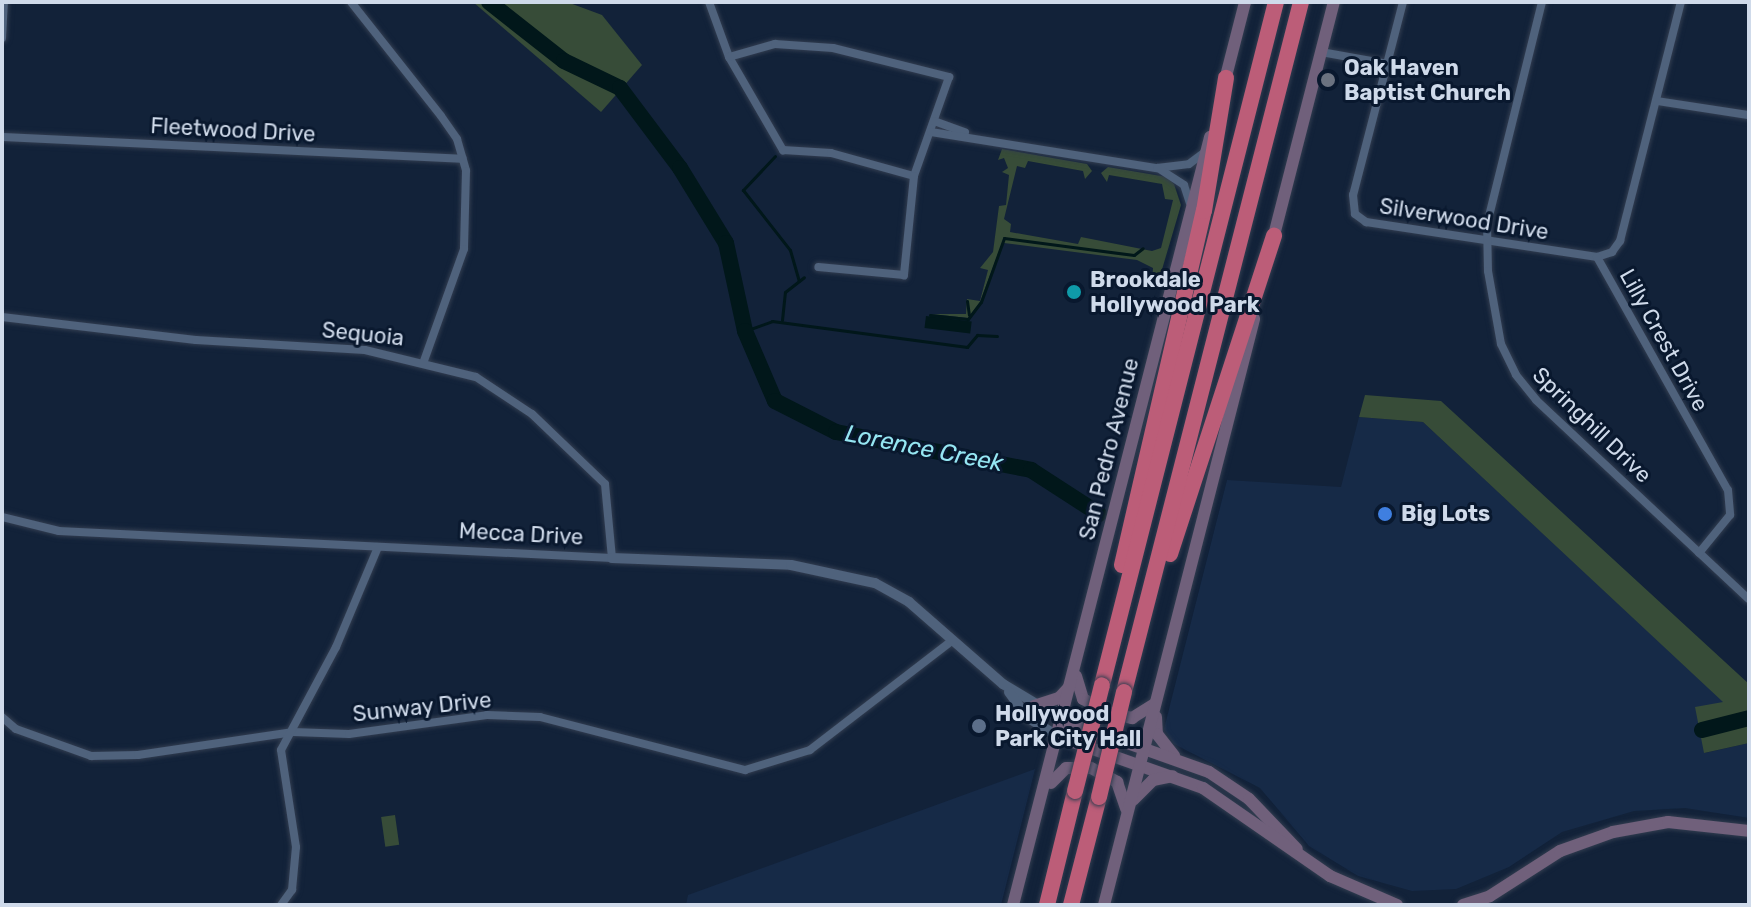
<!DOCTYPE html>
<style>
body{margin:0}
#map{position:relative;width:1751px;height:907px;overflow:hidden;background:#122239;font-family:Rubik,sans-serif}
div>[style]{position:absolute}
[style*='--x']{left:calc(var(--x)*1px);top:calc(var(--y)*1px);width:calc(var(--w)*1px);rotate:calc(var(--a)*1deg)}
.built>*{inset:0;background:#162a47}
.green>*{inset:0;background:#374c38;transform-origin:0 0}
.water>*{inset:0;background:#01171a;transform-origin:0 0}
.stream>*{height:3px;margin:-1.5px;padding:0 1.5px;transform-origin:1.5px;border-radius:1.5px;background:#01171a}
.river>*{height:16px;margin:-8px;padding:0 8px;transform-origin:8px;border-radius:8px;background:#01171a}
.roads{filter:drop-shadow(0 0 2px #323d50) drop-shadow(0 0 2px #323d50)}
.minor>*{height:8px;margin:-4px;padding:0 4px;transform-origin:4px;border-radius:4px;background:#4f627c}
.tertiary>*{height:10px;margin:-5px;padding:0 5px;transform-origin:5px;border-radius:5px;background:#4f627c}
.secondary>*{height:12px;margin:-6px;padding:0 6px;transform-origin:6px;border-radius:6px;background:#70607b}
.motorway>*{height:16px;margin:-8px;padding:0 8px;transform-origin:8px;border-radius:8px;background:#bc5d78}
.bridges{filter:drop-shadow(0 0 2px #323d50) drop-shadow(0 0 2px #323d50)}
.motorway-bridge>*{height:16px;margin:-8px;padding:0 8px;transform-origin:8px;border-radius:8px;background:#bc5d78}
.dots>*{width:22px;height:22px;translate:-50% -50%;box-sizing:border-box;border:4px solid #09182e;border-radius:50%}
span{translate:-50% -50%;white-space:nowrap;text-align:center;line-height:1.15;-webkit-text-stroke:6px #09182e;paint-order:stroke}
.poi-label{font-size:22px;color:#cfdaea;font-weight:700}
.left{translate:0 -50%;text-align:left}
.street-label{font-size:22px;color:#cfdaea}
.water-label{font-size:24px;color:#95e6f2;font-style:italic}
.frame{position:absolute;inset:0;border:4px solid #cfdaea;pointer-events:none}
</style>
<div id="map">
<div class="built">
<i style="clip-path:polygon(1359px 417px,1423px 422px,1724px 702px,1705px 753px,1749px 743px,1749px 818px,1685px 808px,1634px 811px,1562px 832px,1509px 867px,1456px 889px,1412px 891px,1358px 876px,1309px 846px,1260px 788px,1174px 744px,1164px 729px,1227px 480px,1341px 487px)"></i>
<i style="clip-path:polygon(1035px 769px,1001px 905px,686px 905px,688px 895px)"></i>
</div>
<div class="green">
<i style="clip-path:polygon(473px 2px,567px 2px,602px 15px,642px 65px,601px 112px)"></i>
<i style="clip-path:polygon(1002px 149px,1087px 164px,1092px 171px,1085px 179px,1083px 171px,1028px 161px,1025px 168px,1017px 166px,1004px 219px,1011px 224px,1010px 232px,1078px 244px,1081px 237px,1152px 251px,1161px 248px,1173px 200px,1165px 199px,1162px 184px,1109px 175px,1107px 182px,1101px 173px,1108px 167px,1167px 177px,1174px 184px,1181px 205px,1156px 290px,1145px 285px,1152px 281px,1153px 268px,1137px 260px,1004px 243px,997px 259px,1004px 238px,980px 302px,968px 318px,931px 314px,966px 314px,967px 299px,980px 301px,988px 270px,980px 268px,993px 252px,999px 206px,1006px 205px,1009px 175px,1002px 172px,1008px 168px,1004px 158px,998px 160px)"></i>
<i style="clip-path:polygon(1365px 395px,1441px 401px,1749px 684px,1749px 743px,1704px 753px,1695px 707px,1723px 702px,1423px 422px,1359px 417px)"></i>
<i style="left:395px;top:815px;width:30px;height:14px;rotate:82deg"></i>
</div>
<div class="water">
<i style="left:926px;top:316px;width:46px;height:12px;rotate:7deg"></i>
</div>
<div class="stream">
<i style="--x:775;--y:156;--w:47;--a:133.3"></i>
<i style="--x:743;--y:190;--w:76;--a:51.9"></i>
<i style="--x:790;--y:250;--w:32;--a:74"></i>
<i style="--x:967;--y:301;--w:14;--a:82"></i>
<i style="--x:930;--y:315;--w:38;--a:6"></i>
<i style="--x:968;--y:319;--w:21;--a:-53"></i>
<i style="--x:981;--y:302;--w:68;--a:-70.2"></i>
<i style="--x:1004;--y:238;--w:131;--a:7.5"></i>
<i style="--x:1134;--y:255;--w:11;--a:-38"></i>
<i style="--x:782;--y:320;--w:28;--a:-84"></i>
<i style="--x:785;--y:292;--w:24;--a:-38"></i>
<i style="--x:745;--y:331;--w:29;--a:-20"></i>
<i style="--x:772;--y:321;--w:197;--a:7.6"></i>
<i style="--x:967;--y:347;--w:16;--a:-50"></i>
<i style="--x:977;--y:335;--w:20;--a:3"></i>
</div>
<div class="river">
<i style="--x:489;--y:2;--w:95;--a:38.2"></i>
<i style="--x:564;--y:61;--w:62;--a:25.7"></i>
<i style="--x:620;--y:88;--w:100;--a:53.1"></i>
<i style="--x:680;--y:168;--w:88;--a:58.5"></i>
<i style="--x:726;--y:243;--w:90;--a:77.8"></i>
<i style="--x:745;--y:331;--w:76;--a:66.8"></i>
<i style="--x:775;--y:401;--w:68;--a:26.9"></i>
<i style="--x:836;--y:432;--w:199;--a:11"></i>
<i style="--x:1031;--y:470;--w:81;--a:32.9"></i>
<i style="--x:1702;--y:730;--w:49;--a:-14.3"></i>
</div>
<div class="roads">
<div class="minor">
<i style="--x:351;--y:2;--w:145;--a:51.7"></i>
<i style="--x:441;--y:116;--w:28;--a:55"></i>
<i style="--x:457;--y:139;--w:33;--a:74"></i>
<i style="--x:466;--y:171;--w:78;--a:91.5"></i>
<i style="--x:464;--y:249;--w:119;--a:109.7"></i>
<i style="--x:709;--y:2;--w:59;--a:70"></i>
<i style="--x:729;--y:57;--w:108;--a:59.9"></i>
<i style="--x:783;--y:150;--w:48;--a:3.6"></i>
<i style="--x:831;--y:153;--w:86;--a:15.5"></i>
<i style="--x:1403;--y:2;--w:199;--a:104.5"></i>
<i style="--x:1353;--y:195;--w:19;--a:84"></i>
<i style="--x:1355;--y:214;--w:14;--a:36"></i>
<i style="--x:1366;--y:222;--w:234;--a:8.6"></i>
<i style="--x:1597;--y:257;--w:16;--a:-18"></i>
<i style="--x:1612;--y:252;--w:14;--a:-54"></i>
<i style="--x:1620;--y:241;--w:247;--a:-75.7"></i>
<i style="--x:1542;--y:2;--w:229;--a:103.9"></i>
<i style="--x:1487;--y:224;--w:47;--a:88.8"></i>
<i style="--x:1488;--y:271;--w:74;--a:79.9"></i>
<i style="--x:1501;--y:344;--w:34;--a:64"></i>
<i style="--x:1516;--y:375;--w:32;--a:51"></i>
<i style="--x:1536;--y:400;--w:291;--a:43.1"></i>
<i style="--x:2;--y:38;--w:36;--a:-87"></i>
<i style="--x:1321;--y:52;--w:68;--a:10.2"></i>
<i style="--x:729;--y:57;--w:48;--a:-15.8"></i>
<i style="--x:775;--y:44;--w:58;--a:3.9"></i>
<i style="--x:833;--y:48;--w:120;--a:14"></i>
<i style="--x:949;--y:77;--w:105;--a:109.5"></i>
<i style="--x:914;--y:176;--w:100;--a:95.8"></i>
<i style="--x:904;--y:275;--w:86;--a:-174.7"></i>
<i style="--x:1657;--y:101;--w:93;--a:8.7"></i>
<i style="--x:934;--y:121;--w:33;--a:20"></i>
<i style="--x:931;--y:132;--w:229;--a:9.1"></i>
<i style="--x:1157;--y:168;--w:32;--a:-7"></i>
<i style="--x:1189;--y:164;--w:20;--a:-37"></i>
<i style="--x:2;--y:137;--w:461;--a:2.7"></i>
<i style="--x:1158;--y:168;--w:31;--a:33"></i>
<i style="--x:1184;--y:185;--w:19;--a:72"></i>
<i style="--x:1597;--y:257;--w:267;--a:60.7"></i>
<i style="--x:1728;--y:490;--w:25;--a:85"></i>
<i style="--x:1730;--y:515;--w:49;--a:129.2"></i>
<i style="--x:2;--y:317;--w:195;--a:6.8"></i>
<i style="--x:196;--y:340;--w:169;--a:3.4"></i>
<i style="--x:365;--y:350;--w:114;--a:13.7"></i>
<i style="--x:476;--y:377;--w:67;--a:33.5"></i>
<i style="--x:532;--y:414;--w:101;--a:43.8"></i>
<i style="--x:605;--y:484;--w:74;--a:84.6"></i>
<i style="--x:612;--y:558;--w:554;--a:-177.2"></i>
<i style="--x:59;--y:531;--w:59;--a:-166.2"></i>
<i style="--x:2;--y:717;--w:18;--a:41"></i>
<i style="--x:16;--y:729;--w:80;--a:19.8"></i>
<i style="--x:91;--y:756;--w:47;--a:-1.2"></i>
<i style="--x:138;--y:755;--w:157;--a:-8.4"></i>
<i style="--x:293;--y:732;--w:56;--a:2"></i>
<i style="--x:349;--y:734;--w:139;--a:-7.8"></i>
<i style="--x:487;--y:715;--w:53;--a:2.2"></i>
<i style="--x:540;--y:717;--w:212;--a:14.5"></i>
<i style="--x:745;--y:770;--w:68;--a:-17.1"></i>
<i style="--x:810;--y:750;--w:180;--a:-37.6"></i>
<i style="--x:281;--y:905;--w:19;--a:-54"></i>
<i style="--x:292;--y:890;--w:43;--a:-84.7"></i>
<i style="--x:296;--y:847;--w:98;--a:-98.8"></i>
<i style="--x:281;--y:750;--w:117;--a:-61.9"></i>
<i style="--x:336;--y:647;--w:108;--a:-67.2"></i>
</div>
<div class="tertiary">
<i style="--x:612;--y:558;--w:179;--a:2.2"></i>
<i style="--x:791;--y:565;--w:86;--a:12.1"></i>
<i style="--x:875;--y:583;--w:39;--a:29"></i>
<i style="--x:909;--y:602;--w:125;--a:41.1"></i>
<i style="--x:1003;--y:684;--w:70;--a:31"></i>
<i style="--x:1009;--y:692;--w:31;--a:54"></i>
<i style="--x:1027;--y:717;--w:38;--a:32"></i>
</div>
<div class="secondary">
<i style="--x:1224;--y:84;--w:85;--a:-75.6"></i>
<i style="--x:1272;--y:243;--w:249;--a:-75.6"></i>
<i style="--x:1076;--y:676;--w:24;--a:73"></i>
<i style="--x:1083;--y:699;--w:30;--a:27"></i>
<i style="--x:1110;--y:713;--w:23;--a:13"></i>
<i style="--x:1132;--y:718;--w:26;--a:-32"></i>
<i style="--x:1034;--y:706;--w:26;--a:-18"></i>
<i style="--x:1059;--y:698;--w:16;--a:-47"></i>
<i style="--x:1156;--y:717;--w:17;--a:87"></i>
<i style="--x:1157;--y:734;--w:28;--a:52"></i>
<i style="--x:1063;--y:720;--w:155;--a:19.6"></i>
<i style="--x:1209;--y:772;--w:48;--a:34"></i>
<i style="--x:1249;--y:799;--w:69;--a:46.2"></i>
<i style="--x:1059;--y:737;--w:153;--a:19.5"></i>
<i style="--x:1203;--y:788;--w:155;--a:34.7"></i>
<i style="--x:1330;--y:876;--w:73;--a:23.4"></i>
<i style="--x:1051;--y:783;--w:21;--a:-45"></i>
<i style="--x:1066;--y:768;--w:25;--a:0"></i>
<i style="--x:1091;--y:768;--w:30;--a:28"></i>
<i style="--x:1117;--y:782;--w:28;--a:71"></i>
<i style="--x:1133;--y:800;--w:28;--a:-45"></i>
<i style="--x:1153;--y:780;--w:20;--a:-11"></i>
<i style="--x:1013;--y:905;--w:793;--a:-75.61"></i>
<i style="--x:1104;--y:905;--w:605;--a:-75.64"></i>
<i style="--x:1463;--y:905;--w:28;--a:-18"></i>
<i style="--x:1490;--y:896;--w:83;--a:-32.7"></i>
<i style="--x:1560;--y:851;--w:56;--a:-19.7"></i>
<i style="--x:1613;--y:832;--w:56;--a:-10.3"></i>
<i style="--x:1668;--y:822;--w:81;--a:6.3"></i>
</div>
<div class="motorway">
<i style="--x:1170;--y:554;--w:335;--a:-71.9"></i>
<i style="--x:1122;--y:565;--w:363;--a:-77"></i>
<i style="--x:1204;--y:211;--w:135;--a:-80.6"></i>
<i style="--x:1102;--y:685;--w:705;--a:-75.71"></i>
<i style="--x:1124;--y:692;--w:712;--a:-75.61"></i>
<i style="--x:1047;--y:905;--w:117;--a:-76.2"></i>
<i style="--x:1071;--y:905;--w:112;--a:-75.5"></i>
</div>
</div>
<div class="bridges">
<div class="motorway-bridge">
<i style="--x:1075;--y:791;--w:109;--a:-75.7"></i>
<i style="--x:1099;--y:797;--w:108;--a:-76.6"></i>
</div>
</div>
<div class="dots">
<i style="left:1328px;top:80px;background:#6b7280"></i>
<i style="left:1074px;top:292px;background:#0f9aa8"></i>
<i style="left:1385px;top:514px;background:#3f7fe0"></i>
<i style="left:979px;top:726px;background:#5c6f8a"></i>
</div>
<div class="poi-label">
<span class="left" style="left:1344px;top:80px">Oak Haven<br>Baptist Church</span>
<span class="left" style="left:1090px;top:292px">Brookdale<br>Hollywood Park</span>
<span class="left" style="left:1401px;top:514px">Big Lots</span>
<span class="left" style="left:995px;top:726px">Hollywood<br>Park City Hall</span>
</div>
<div class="street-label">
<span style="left:233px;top:130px;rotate:3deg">Fleetwood Drive</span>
<span style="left:1464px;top:219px;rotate:9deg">Silverwood Drive</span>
<span style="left:363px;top:334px;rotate:6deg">Sequoia</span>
<span style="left:1664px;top:340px;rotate:61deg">Lilly Crest Drive</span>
<span style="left:1592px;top:425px;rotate:44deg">Springhill Drive</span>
<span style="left:1109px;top:449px;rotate:-76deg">San Pedro Avenue</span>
<span style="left:521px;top:534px;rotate:3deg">Mecca Drive</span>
<span style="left:422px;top:707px;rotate:-6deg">Sunway Drive</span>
</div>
<div class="water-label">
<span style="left:924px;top:449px;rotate:11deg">Lorence Creek</span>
</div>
<div class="frame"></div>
</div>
